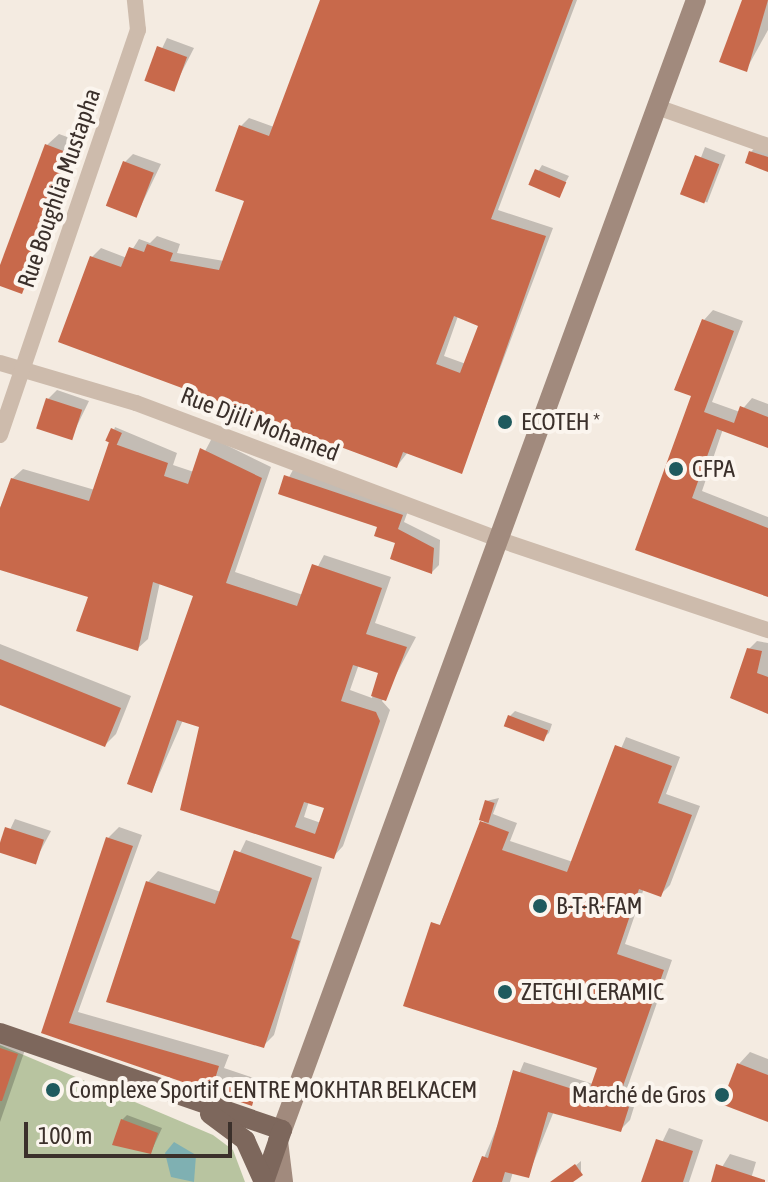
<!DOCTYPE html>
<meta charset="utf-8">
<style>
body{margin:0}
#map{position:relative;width:768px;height:1182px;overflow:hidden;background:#f4ebe1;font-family:"Asap Condensed",sans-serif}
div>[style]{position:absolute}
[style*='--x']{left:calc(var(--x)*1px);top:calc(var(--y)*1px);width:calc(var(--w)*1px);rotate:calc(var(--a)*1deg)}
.green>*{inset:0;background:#b8c4a0}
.water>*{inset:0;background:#7fb0b2}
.shadow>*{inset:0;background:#0003;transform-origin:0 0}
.building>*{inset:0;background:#c8694b;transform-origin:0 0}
.street>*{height:16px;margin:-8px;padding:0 8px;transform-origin:8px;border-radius:8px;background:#cdbbac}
.secondary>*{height:20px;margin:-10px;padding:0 10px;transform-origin:10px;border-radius:10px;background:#a18a7d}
.primary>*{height:20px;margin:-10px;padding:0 10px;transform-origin:10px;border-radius:10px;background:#7d675c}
.dots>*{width:22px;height:22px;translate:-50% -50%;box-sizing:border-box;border:4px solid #fbf5ee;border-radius:50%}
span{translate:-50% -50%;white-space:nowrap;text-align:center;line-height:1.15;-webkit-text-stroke:8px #fbf5ee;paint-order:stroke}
.street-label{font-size:24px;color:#3b302b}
.poi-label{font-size:24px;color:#3b302b}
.left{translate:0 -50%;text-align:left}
.right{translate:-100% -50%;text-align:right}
.scale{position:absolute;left:24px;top:1122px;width:208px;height:36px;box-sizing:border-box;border:4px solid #3b302b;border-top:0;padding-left:10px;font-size:24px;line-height:28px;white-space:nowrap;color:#3b302b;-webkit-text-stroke:6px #fbf5ee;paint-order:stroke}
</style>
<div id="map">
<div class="green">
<i style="clip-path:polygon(0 1045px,213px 1135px,233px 1150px,245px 1182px,0 1182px)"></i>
</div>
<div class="water">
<i style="clip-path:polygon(174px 1142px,196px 1155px,194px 1182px,171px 1177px,165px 1153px)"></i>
</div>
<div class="shadow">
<i style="clip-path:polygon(evenodd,322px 0,577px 0,498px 210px,553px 228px,461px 472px,408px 452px,397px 466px,92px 257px,101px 248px,127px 258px,139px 239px,150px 243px,157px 236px,180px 244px,177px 253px,224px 261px,247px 200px,241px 126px,249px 118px,274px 127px,322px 0,458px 316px,481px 325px,466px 364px,444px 356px,458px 316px)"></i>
<i style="clip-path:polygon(744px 0,768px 0,768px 30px,746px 70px)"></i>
<i style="clip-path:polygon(167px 38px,194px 48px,173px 89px,147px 80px)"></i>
<i style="clip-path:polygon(59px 134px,84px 143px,33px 281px,21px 292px,0 284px,0 271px,47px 145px)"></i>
<i style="clip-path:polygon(759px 143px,768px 145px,768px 170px,751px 152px)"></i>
<i style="left:705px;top:147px;width:22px;height:51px;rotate:21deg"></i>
<i style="clip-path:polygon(133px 154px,161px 164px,137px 214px,125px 162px)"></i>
<i style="clip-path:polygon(542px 165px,569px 176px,558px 196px,531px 184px)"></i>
<i style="clip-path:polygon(713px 310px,743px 321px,712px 402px,740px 412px,752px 398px,768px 404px,768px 446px,723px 429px,702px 491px,768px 517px,768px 595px,638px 548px,693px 395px,704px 320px)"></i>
<i style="clip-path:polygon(57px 390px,89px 401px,71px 438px,48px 399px)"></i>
<i style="clip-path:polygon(evenodd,115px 427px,177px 453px,173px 465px,194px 472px,212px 438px,271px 467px,235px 572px,303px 595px,324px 555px,391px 577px,375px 623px,416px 637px,382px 701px,390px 710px,343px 846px,333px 857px,183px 809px,201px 726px,183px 720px,152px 791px,196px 594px,160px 582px,148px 639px,137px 649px,91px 595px,0 568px,0 508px,12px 479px,23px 469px,95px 490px,115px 427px,359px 664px,381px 672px,372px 698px,350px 690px,359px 664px,115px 427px,309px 801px,326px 807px,321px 823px,304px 817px,309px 801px)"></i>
<i style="clip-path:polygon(294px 468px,409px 508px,404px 522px,440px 540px,439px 565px,432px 572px,380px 526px,281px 492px)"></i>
<i style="clip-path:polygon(757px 641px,768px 643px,768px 712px,749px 649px)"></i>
<i style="clip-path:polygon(0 644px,131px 696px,116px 734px,105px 745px,0 703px)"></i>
<i style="clip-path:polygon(515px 711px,552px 724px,549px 733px,543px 738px,510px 716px)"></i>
<i style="clip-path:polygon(626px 737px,680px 757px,666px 794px,700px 806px,670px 885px,661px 894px,644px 888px,625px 944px,672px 960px,625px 1094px,637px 1097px,630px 1120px,620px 1130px,554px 1111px,528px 1176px,513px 1172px,510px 1182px,474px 1182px,524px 1062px,593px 1084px,599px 1067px,406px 1004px,485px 819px,486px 801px,499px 798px,493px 814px,517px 823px,510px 841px,573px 862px)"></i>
<i style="clip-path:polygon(15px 819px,51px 831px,34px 863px,0 851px)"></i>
<i style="clip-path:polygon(119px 827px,142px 835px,78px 1012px,229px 1055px,224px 1068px,266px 1082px,251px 1104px,44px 1032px,108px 838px)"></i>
<i style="clip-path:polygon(246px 840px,322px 867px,274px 1035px,263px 1046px,148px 882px,158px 871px,221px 892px)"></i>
<i style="clip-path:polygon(0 1039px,27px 1044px,0 1122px)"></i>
<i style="clip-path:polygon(750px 1052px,768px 1059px,768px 1120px,739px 1064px)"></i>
<i style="clip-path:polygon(127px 1115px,162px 1128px,151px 1152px,122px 1120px)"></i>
<i style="clip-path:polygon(669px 1128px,703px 1140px,689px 1182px,643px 1182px)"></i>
<i style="clip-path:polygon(730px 1154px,756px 1162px,750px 1182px,713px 1182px)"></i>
<i style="clip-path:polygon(581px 1161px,581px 1174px,556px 1182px)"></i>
</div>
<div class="building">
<i style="clip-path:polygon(evenodd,320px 0,573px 0,491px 219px,546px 236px,462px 474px,403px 452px,397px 468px,58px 342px,90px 256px,121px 267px,129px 247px,144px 252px,147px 244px,173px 253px,170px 261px,219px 270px,244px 201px,215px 191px,239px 125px,269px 136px,320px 0,454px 316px,478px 326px,460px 373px,436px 364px,454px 316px)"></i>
<i style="clip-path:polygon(742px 0,768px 0,747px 72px,719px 62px)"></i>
<i style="left:157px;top:46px;width:32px;height:37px;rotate:20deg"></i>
<i style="clip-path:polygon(45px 144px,74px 155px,22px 294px,0 286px,0 265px)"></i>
<i style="clip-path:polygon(749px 151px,768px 157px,768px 172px,745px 163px)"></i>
<i style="left:695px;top:155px;width:26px;height:42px;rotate:21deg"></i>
<i style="left:123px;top:161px;width:33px;height:48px;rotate:21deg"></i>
<i style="left:535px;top:169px;width:34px;height:17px;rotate:23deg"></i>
<i style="clip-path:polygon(702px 319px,734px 331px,704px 412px,734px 423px,740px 406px,768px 417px,768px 448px,717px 429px,692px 498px,768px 528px,768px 597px,635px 550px,691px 396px,674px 390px)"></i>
<i style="left:46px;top:398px;width:38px;height:32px;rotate:18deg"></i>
<i style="left:111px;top:428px;width:12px;height:14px;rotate:24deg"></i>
<i style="clip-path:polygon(evenodd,109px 442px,168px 463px,164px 476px,188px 484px,200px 448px,262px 478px,226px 583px,297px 606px,312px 564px,382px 588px,366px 634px,407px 647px,386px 701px,371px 696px,378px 673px,353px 665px,341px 701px,376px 712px,380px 721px,334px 859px,180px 810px,199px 727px,177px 720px,152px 793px,127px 784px,193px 596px,153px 582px,138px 651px,76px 631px,88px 597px,0 570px,0 508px,11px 478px,89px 501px,109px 442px,304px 802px,324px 808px,315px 834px,295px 827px,304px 802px)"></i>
<i style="clip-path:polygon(284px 475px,403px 515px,398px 529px,434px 548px,432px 574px,390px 559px,395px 543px,374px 536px,377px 527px,278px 494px)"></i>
<i style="clip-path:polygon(747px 648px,762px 651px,757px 673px,768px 677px,768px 714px,730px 698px)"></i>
<i style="clip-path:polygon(0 659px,121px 708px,105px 747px,0 705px)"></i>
<i style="left:508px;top:715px;width:43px;height:12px;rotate:21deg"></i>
<i style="clip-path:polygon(615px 745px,672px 766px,658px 803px,692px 815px,661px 897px,639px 889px,617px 954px,664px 970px,617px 1103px,629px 1107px,621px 1132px,548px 1112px,529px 1178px,505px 1172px,502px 1182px,472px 1182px,482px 1156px,488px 1158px,513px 1070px,588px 1094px,597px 1068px,403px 1006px,431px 922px,440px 925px,480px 821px,509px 832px,502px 850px,567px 872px)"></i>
<i style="left:485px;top:800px;width:10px;height:21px;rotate:17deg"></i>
<i style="left:5px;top:827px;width:41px;height:26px;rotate:18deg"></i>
<i style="clip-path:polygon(106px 837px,133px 846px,69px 1023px,219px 1066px,215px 1079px,256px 1092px,252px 1106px,41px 1033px)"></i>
<i style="clip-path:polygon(234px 850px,312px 878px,291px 938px,300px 941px,264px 1048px,106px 1002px,146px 881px,215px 904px)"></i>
<i style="clip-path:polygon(0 1048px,18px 1054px,2px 1101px,0 1101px)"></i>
<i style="clip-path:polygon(737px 1063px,768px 1075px,768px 1122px,721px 1104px)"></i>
<i style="clip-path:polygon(121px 1119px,158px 1133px,151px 1154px,112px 1145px)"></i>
<i style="clip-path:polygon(656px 1139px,693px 1151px,683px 1182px,641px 1182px)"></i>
<i style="clip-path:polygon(575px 1164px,583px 1175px,573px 1182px,550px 1182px)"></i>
<i style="clip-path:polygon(716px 1164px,765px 1180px,765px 1182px,711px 1182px)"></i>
</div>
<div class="street">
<i style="--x:657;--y:107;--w:118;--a:19.4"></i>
<i style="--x:0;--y:363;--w:142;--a:16.4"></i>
<i style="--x:136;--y:403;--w:389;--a:20.6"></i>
<i style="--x:500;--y:540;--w:283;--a:18.6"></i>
<i style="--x:0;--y:435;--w:428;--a:-71.2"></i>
<i style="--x:138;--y:30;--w:30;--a:-96"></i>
</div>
<div class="secondary">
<i style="--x:282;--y:1130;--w:1203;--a:-69.88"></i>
<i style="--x:278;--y:1141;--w:41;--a:83"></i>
</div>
<div class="primary">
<i style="--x:0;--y:1033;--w:298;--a:19"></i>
<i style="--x:282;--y:1130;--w:55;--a:109.1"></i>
<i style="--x:210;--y:1114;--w:44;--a:36.6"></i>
<i style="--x:245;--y:1140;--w:46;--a:65.7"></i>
</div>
<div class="dots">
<i style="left:505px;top:422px;background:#1f5a5e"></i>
<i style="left:676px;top:469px;background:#1f5a5e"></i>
<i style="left:540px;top:906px;background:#1f5a5e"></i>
<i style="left:505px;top:992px;background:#1f5a5e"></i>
<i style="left:53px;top:1090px;background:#1f5a5e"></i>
<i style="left:722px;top:1095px;background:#1f5a5e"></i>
</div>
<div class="street-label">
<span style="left:59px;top:188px;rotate:-71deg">Rue Boughlia Mustapha</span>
<span style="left:260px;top:424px;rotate:21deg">Rue Djili Mohamed</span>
</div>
<div class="poi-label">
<span class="left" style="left:521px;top:422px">ECOTEH *</span>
<span class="left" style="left:692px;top:469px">CFPA</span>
<span class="left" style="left:556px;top:906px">B-T-R-FAM</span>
<span class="left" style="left:521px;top:992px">ZETCHI CERAMIC</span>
<span class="left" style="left:69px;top:1090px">Complexe Sportif CENTRE MOKHTAR BELKACEM</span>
<span class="right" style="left:706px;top:1095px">Marché de Gros</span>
</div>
<div class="scale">100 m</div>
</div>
